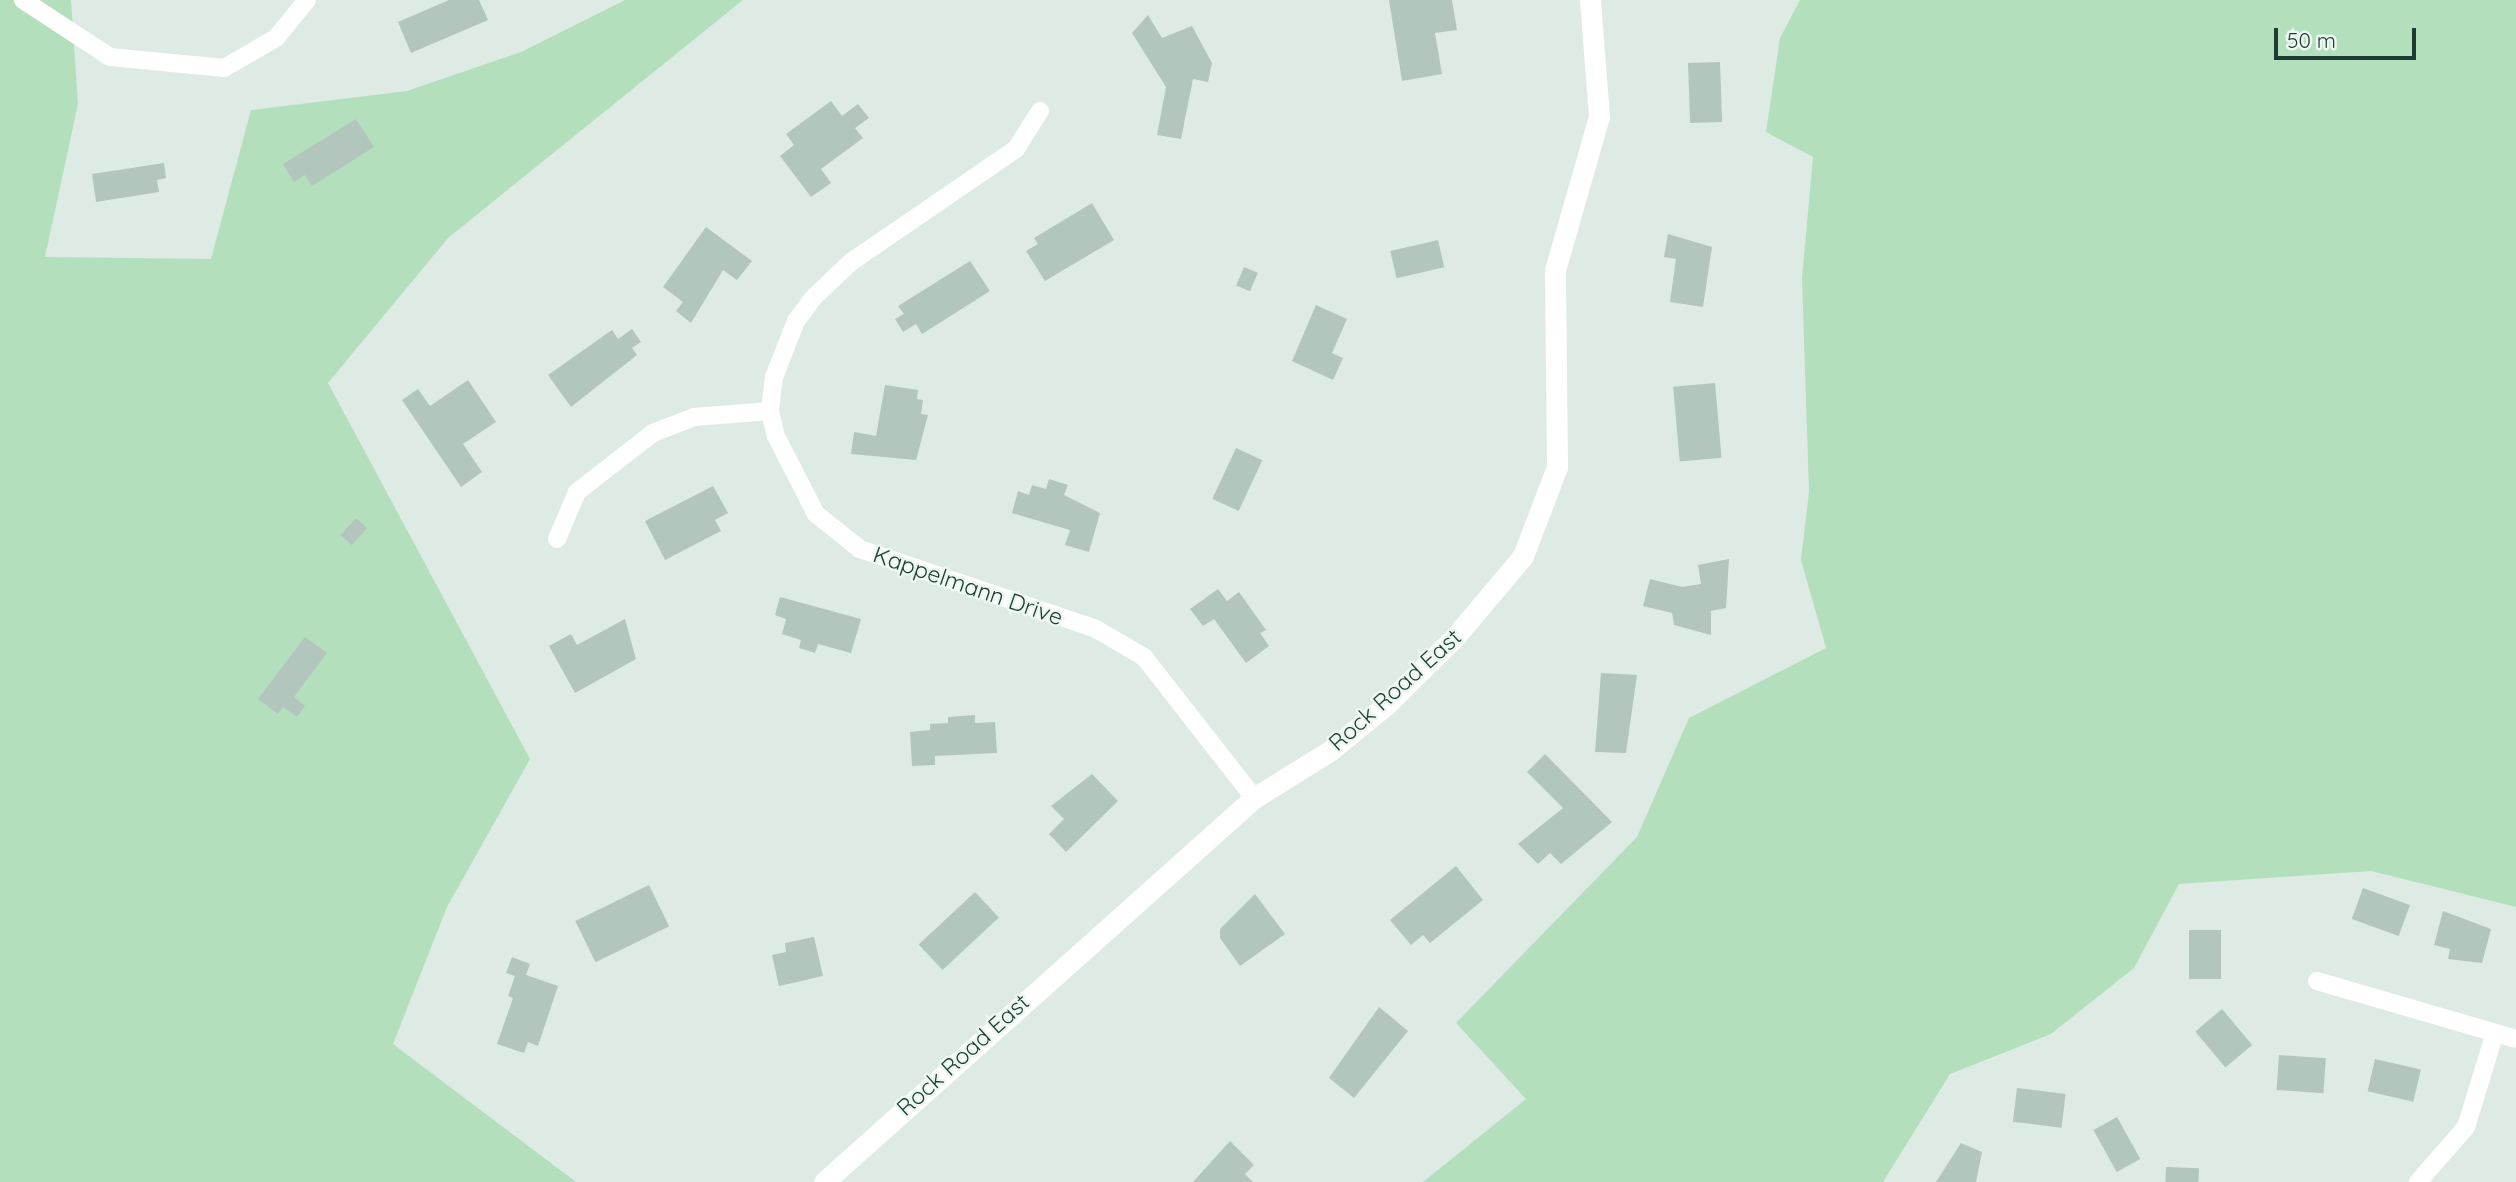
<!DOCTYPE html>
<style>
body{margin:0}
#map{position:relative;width:2516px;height:1182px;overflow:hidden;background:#ddebe4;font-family:Quicksand,sans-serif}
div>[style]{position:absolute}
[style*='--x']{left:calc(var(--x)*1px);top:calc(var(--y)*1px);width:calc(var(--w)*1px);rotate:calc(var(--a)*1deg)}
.green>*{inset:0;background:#b3dfbd}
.building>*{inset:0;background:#b2c6bd;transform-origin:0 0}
.minor>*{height:18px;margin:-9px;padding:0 9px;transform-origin:9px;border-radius:9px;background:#fff}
.tertiary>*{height:21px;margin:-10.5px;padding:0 10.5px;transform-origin:10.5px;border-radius:10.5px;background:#fff}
span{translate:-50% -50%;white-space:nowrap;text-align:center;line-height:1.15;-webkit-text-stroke:5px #edf7f2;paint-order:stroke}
.street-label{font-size:23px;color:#1d3c32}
.scale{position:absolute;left:2274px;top:28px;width:142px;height:32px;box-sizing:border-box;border:4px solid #1d3c32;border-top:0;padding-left:9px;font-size:21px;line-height:24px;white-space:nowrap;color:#1d3c32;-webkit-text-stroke:5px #edf7f2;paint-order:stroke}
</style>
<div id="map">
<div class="green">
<i style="clip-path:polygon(0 0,71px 0,78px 104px,45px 257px,211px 259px,251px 110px,407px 91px,521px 52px,625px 0,743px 0,448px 238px,328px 383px,530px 759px,447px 907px,393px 1044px,576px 1182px,0 1182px)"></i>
<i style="clip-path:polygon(1800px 0,2516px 0,2516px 907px,2371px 871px,2179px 884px,2134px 968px,2051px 1034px,1950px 1074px,1883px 1182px,1423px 1182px,1526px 1099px,1456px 1023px,1637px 837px,1689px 718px,1826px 648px,1801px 560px,1809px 492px,1802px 278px,1813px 157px,1766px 132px,1780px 38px)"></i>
</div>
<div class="building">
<i style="clip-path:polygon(449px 0,479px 0,488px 20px,411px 53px,398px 22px)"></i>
<i style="clip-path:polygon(1389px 0,1452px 0,1457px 30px,1435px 33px,1442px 74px,1402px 81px)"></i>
<i style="clip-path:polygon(1148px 15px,1162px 38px,1192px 26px,1212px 63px,1208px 82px,1193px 79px,1181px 139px,1157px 135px,1166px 87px,1132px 33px)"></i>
<i style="left:1720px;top:62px;width:60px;height:32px;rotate:88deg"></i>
<i style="clip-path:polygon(831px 101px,842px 116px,858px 104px,869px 118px,855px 128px,863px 138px,821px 169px,831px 183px,811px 197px,780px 156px,794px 145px,786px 134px)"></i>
<i style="clip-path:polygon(356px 119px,374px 147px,312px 186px,305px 175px,294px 182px,283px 164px)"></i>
<i style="clip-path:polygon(164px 163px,166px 178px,157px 180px,159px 192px,96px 202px,92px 174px)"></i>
<i style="clip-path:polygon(1092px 203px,1114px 240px,1045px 281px,1026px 251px,1038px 244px,1034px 238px)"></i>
<i style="clip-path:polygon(706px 227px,752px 261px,737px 280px,723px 270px,691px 323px,676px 311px,683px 302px,663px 287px)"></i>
<i style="clip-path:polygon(1668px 234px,1712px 247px,1703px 307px,1670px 302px,1676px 259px,1664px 257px)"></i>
<i style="left:1438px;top:240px;width:28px;height:49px;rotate:77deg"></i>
<i style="clip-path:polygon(970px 261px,990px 291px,922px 334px,916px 324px,903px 332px,895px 319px,904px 314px,898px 306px)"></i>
<i style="left:1244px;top:267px;width:15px;height:20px;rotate:23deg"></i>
<i style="clip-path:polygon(1316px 305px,1347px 319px,1332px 353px,1343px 358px,1333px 380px,1292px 361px)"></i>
<i style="clip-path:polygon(632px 329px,641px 342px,632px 348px,637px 355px,571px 407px,548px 375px,612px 330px,618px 339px)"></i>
<i style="clip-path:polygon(468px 380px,496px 422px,463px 444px,482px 472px,461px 487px,402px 400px,418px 389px,430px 406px)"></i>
<i style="left:1715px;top:383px;width:75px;height:42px;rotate:85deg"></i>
<i style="clip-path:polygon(885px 385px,918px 390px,917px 399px,923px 400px,921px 414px,928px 415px,916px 460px,851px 454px,854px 432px,876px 436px)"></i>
<i style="left:1236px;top:448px;width:29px;height:56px;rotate:25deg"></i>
<i style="clip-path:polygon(1049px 479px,1068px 485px,1064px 495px,1100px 513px,1089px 552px,1065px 545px,1070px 530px,1012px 513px,1018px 491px,1029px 495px,1032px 485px,1046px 489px)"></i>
<i style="clip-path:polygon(713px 486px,728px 513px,715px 520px,721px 531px,665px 560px,645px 521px)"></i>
<i style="left:356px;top:518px;width:15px;height:23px;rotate:42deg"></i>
<i style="clip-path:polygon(1729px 559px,1726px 608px,1711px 611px,1711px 635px,1674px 625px,1672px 613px,1643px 606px,1650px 579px,1682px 587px,1701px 584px,1698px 565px)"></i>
<i style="clip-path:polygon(1218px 589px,1227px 601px,1239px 592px,1266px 630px,1260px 633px,1269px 646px,1246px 663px,1214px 619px,1203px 626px,1190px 609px)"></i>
<i style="clip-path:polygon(780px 597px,861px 619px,851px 653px,818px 644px,815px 653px,799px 648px,801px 640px,782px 634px,786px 619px,775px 615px)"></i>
<i style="clip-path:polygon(625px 619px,636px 659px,575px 693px,549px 646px,571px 634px,577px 645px)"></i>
<i style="clip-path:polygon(305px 637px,327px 653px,294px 697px,305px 706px,297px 717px,283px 707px,278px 714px,258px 699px)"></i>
<i style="clip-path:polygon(1601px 673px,1637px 675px,1626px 753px,1595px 752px)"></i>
<i style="clip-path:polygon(975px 715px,975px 723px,995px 722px,997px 753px,935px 756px,935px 765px,912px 766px,910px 732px,930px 730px,930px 724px,948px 723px,948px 717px)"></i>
<i style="clip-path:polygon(1545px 754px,1612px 822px,1561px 864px,1550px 853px,1538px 864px,1518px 844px,1563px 808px,1527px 772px)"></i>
<i style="clip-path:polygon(1092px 774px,1118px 801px,1066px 852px,1049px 834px,1064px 819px,1051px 806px)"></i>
<i style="clip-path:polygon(1456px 866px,1483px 900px,1430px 943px,1423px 935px,1411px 945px,1390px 920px)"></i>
<i style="left:649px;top:885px;width:46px;height:82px;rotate:64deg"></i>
<i style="left:2363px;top:888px;width:50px;height:33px;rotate:20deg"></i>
<i style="left:975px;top:892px;width:35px;height:77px;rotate:47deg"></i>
<i style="clip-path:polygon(1255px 894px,1285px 934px,1240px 966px,1220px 938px,1220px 929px)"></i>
<i style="clip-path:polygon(2443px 911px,2491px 929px,2482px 963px,2448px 959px,2450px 949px,2434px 945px)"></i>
<i style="left:2189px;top:930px;width:32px;height:49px"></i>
<i style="clip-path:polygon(814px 937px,823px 976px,779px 986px,772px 955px,786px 952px,785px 943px)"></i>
<i style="clip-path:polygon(512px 957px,530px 964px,526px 975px,558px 986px,538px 1046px,528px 1042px,524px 1053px,497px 1044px,513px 998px,508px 996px,515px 976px,506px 973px)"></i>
<i style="clip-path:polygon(1379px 1007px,1408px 1031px,1354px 1098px,1329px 1078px)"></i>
<i style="left:2222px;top:1009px;width:47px;height:35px;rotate:50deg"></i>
<i style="left:2279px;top:1055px;width:47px;height:35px;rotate:4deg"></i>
<i style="left:2375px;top:1059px;width:47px;height:33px;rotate:13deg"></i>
<i style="left:2017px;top:1088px;width:49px;height:34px;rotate:7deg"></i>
<i style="left:2117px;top:1117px;width:48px;height:27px;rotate:61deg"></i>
<i style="clip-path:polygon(1230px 1141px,1254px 1165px,1245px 1174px,1253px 1182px,1193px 1182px)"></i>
<i style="clip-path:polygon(1961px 1143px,1982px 1152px,1976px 1182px,1936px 1182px)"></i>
<i style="left:2166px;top:1167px;width:33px;height:15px;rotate:2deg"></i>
</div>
<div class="minor">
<i style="--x:23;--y:0;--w:104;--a:33.2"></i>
<i style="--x:110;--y:57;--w:115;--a:5.5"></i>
<i style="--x:224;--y:68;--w:60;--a:-30"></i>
<i style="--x:276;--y:38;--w:49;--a:-50.8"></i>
<i style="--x:1040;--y:111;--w:45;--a:122.3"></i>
<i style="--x:1016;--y:149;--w:200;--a:145.6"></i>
<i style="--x:851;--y:262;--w:51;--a:136.6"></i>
<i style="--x:814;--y:297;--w:30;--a:127"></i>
<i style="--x:796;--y:321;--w:60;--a:111.4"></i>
<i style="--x:774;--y:377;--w:34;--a:97"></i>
<i style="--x:770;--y:411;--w:26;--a:77"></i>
<i style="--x:776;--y:436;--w:88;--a:62.9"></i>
<i style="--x:816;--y:514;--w:56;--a:38.5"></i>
<i style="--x:860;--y:549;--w:249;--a:18.7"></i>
<i style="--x:1096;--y:629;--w:56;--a:30.3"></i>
<i style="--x:1144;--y:657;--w:179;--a:52"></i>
<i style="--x:557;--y:539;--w:51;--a:-66.9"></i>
<i style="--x:577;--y:492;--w:96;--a:-37.8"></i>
<i style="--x:653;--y:433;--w:44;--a:-21.3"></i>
<i style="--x:694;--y:417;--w:76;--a:-4.5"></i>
<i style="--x:2317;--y:981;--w:207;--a:16.2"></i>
<i style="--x:2418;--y:1182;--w:73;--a:-48.9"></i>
<i style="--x:2466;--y:1127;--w:98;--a:-72.9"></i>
</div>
<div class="tertiary">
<i style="--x:824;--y:1182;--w:577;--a:-41.77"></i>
<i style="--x:1254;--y:798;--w:91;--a:-31.9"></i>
<i style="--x:1331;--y:750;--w:72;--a:-39.4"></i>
<i style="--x:1387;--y:704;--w:94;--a:-44.6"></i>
<i style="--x:1454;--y:638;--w:107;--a:-49.9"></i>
<i style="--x:1523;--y:556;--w:95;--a:-69.1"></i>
<i style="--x:1557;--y:467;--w:197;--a:-90.6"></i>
<i style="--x:1555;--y:270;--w:159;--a:-74"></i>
<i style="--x:1599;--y:117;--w:117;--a:-94.4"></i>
</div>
<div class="street-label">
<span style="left:968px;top:586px;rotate:19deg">Kappelmann Drive</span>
<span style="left:1395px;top:690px;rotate:-42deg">Rock Road East</span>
<span style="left:963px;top:1055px;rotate:-42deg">Rock Road East</span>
</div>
<div class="scale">50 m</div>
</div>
